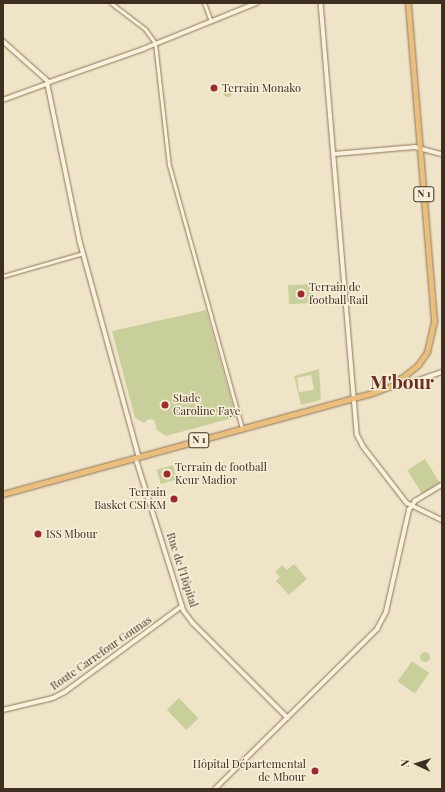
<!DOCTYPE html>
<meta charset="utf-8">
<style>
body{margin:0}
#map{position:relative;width:445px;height:792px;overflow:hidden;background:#f0e4c8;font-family:"Playfair Display",serif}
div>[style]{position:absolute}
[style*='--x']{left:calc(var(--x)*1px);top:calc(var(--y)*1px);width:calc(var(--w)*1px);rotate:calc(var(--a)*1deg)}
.green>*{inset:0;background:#c9cf9b;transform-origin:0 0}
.round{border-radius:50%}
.roads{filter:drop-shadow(0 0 1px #8d765c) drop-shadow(0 0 1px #8d765c)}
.tertiary>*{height:3px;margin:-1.5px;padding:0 1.5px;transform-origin:1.5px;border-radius:1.5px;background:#faf1dc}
.secondary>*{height:3.5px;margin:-1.75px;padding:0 1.75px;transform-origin:1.75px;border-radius:1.75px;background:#faf1dc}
.trunk>*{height:4.5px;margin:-2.25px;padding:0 2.25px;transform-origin:2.25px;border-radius:2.25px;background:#eabe7c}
.trunk>.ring{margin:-2.25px;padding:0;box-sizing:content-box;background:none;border:4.5px solid #eabe7c;border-radius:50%}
.dots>*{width:11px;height:11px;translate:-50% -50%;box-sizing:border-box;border:2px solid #f7eed8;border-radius:50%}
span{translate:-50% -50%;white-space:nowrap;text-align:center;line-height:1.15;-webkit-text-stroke:3px #f7eed8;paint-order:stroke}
.shield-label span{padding:1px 3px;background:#f7eed8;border:1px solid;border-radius:3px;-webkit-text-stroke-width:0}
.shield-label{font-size:10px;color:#3d2e20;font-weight:700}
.poi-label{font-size:11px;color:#3d2e20}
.left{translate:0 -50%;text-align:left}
.right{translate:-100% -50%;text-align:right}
.street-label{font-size:11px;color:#3d2e20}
.town-label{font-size:19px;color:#6b2e1e;font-weight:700}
.frame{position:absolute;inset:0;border:4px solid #3d2e20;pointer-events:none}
.north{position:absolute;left:397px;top:744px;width:40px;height:40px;-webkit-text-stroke:3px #f7eed8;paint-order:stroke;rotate:274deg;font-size:11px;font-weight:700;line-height:16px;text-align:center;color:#3d2e20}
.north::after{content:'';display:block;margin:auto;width:14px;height:18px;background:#3d2e20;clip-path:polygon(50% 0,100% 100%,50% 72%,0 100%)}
</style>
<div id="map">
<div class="green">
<i class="round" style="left:222.5px;top:87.5px;width:9px;height:9px"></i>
<i style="left:312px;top:284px;width:19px;height:24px;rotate:87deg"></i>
<i style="clip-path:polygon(206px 310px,236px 417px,166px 436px,157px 430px,154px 420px,149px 419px,144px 423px,135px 418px,112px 331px)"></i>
<i style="clip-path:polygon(evenodd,319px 369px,321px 400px,301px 405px,294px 376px,319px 369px,311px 375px,314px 390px,299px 392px,297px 378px,311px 375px)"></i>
<i style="left:425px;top:459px;width:28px;height:21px;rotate:58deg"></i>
<i style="left:173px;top:465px;width:15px;height:17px;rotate:74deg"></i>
<i style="clip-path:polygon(294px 564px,307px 579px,289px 595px,276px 581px,280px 577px,275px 572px,282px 565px,287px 570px)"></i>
<i class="round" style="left:420px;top:652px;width:10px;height:10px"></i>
<i style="left:412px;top:661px;width:21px;height:25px;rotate:35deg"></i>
<i style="left:179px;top:698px;width:28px;height:17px;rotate:46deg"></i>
</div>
<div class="roads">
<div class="tertiary">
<i style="--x:111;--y:3;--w:43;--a:37.4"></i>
<i style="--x:145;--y:29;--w:17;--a:54"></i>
<i style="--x:155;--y:43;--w:123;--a:83.5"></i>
<i style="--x:169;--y:165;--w:274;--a:74.5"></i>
<i style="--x:204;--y:3;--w:19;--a:69"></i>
<i style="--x:3;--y:276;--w:83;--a:-16"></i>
</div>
<div class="secondary">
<i style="--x:321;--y:3;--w:433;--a:85.2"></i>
<i style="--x:357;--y:434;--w:13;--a:63"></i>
<i style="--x:363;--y:446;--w:72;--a:52.3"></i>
<i style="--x:407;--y:503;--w:39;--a:26"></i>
<i style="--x:3;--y:41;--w:62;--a:41.7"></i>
<i style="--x:50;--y:82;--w:99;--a:-19.5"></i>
<i style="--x:143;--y:49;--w:123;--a:-22"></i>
<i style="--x:48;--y:85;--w:159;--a:78.4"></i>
<i style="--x:80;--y:241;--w:224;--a:74.7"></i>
<i style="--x:3;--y:100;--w:47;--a:-20"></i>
<i style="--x:334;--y:154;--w:81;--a:-4.9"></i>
<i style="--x:415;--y:147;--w:28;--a:15"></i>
<i style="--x:404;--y:385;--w:40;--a:-18.9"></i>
<i style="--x:136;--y:458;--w:160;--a:72.6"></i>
<i style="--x:184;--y:611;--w:15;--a:53"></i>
<i style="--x:193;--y:623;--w:134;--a:45"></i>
<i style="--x:3;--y:710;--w:51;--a:-13.5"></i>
<i style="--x:53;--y:698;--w:13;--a:-27"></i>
<i style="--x:65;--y:692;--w:145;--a:-36.3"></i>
<i style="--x:215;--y:789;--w:228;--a:-44.6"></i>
<i style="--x:377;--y:629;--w:19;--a:-62"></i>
<i style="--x:386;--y:612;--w:105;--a:-77.3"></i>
<i style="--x:409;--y:510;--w:11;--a:-56"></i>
<i style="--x:415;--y:501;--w:31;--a:-31"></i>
</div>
<div class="trunk">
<i style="--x:402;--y:378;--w:21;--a:-39"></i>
<i style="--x:418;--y:365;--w:16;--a:-55"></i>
<i style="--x:427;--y:352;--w:32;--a:-77"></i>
<i style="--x:434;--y:321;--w:319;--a:-94.7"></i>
<i class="ring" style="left:398.5px;top:378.5px;width:2.5px;height:2.5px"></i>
<i style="--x:3;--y:494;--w:386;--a:-15.3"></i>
<i style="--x:375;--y:392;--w:20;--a:-20"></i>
<i style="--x:394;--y:385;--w:6;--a:-39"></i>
</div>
</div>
<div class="dots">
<i style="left:214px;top:88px;background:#9e2a2b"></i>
<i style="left:301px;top:294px;background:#9e2a2b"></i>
<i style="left:165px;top:405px;background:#9e2a2b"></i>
<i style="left:167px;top:474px;background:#9e2a2b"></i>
<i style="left:174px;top:499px;background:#9e2a2b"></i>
<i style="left:38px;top:534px;background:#9e2a2b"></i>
<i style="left:315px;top:771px;background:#9e2a2b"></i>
</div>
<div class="shield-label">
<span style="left:424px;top:194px">N 1</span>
<span style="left:199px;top:440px">N 1</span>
</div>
<div class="poi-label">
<span class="left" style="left:222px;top:88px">Terrain Monako</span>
<span class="left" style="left:309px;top:294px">Terrain de<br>football Rail</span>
<span class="left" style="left:173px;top:405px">Stade<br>Caroline Faye</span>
<span class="left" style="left:175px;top:474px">Terrain de football<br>Keur Madior</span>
<span class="right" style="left:166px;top:499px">Terrain<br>Basket CSI KM</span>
<span class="left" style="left:46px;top:534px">ISS Mbour</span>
<span class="right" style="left:306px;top:771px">Hôpital Départemental<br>de Mbour</span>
</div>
<div class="street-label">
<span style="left:182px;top:570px;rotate:72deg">Rue de l'Hôpital</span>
<span style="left:101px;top:653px;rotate:-35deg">Route Carrefour Gounas</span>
</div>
<div class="town-label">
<span style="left:402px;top:382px">M'bour</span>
</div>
<div class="frame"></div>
<div class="north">N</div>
</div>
